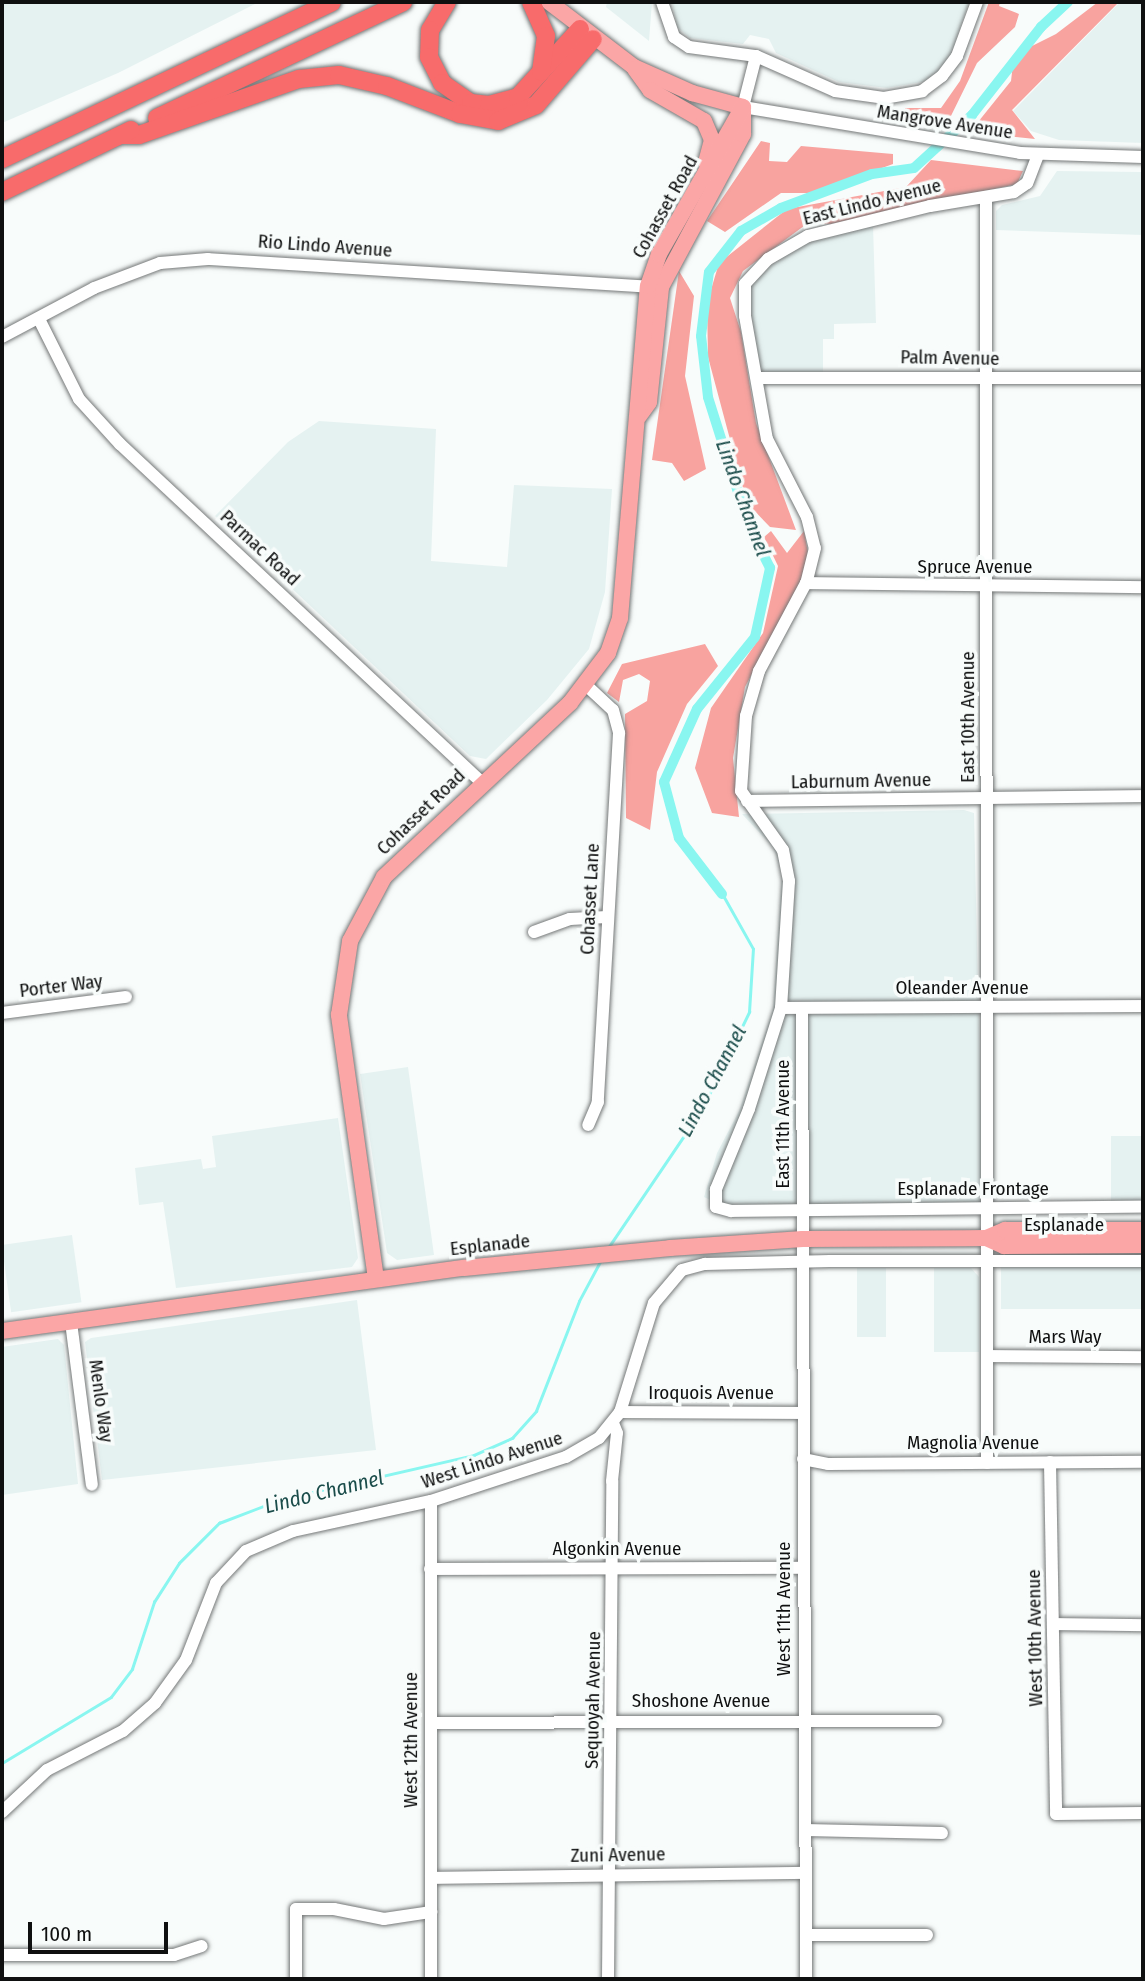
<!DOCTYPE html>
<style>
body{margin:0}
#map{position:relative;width:1145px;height:1981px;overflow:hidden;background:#f8fcfb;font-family:"Fira Sans Condensed",sans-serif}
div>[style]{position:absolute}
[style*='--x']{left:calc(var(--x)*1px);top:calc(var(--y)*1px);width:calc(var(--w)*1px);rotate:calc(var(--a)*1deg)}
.built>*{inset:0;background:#e5f2f1;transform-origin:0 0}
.forest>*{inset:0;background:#f8a39f}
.stream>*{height:2.5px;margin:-1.25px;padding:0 1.25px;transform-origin:1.25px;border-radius:1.25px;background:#89f6f0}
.canal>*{height:10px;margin:-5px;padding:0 5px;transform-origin:5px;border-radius:5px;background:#89f6f0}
.roads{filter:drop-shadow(0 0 2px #757878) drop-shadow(0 0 2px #757878)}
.minor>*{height:12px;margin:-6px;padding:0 6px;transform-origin:6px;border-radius:6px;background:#fff}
.major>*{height:16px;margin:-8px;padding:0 8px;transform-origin:8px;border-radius:8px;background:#fba6a6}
.highway>*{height:18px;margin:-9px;padding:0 9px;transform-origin:9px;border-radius:9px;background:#f86b6b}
span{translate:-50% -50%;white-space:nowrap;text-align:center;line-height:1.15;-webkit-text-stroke:7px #f8fcfb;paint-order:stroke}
.street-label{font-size:19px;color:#0f1010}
.water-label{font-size:21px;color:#1a4c4a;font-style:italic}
.frame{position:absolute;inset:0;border:4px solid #0f1010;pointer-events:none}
.scale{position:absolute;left:28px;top:1922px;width:140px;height:32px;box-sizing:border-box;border:4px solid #0f1010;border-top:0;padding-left:9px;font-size:21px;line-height:24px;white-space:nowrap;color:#0f1010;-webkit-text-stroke:5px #f8fcfb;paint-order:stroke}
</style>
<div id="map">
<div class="built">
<i style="clip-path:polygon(2px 2px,259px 2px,118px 73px,2px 123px)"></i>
<i style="clip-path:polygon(607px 2px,652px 2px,649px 41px,606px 7px)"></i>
<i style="clip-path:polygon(672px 2px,969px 2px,951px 55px,940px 70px,927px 81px,887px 88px,839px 82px,776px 53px,769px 39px,750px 35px,743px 44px,690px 38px,677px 27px)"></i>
<i style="clip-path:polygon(1120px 2px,1143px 2px,1143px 143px,1059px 140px,1031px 131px,1013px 111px)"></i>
<i style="clip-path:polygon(1057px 171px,1143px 172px,1143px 235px,996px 230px,996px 211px,1002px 205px,1040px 196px)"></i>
<i style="clip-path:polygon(873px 225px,876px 323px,834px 324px,834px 339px,823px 339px,823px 373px,759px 373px,749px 295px,753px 276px,812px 239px)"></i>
<i style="clip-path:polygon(319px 421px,436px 429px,431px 561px,507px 567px,514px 485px,612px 489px,605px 592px,589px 649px,547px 700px,486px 759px,470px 756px,215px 516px,288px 442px)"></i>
<i style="clip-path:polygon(964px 810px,974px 813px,983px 1204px,723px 1206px,704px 1197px,717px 1153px,739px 1111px,773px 1009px,782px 872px,773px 847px,742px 814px)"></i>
<i style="clip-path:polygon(408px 1067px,434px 1255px,397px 1260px,387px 1253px,360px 1074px)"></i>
<i style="clip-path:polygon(338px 1118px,358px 1258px,352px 1267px,176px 1288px,163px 1202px,139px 1205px,135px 1168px,201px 1159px,203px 1169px,216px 1167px,212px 1136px)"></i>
<i style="left:1111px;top:1136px;width:32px;height:66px"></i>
<i style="left:72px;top:1235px;width:68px;height:71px;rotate:82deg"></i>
<i style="left:1143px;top:1267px;width:42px;height:142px;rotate:90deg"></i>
<i style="left:886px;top:1268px;width:69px;height:29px;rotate:90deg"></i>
<i style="clip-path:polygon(934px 1268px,971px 1268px,979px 1277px,979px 1352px,934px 1352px)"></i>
<i style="clip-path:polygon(357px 1300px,376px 1450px,102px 1480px,85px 1342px,91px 1338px)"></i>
<i style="clip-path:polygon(58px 1339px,64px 1345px,78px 1484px,2px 1495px,2px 1347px)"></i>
</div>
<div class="forest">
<i style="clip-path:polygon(989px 2px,1000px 2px,999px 6px,1019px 14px,1015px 27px,977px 63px,946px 126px,907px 123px,905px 108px,941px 108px,960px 81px)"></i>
<i style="clip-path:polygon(1098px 2px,1119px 2px,1012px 110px,1035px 139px,970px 132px,1011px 81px,1013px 64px,1030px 47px,1056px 34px)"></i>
<i style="clip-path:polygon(761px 141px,770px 143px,769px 161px,787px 162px,801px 146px,893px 154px,893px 164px,813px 193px,781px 193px,725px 232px,707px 221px)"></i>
<i style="clip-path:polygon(931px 160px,1023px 171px,1017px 184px,831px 224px,808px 223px,743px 271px,730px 298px,741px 332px,756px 423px,796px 530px,770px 527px,747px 503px,708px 357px,707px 303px,719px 263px,787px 209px,906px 187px)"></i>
<i style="clip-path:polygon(679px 271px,694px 296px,685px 376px,706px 469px,684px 481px,672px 463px,652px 460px)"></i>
<i style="clip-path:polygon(771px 531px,787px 553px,804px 531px,810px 564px,745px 687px,733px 758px,739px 817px,712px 813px,695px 768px,711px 708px,763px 633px,778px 566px,764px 537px)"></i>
<i style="clip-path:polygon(705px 644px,718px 666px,687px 704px,657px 772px,650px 830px,626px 818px,625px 714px,647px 701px,650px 681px,639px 674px,623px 680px,619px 702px,607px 693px,622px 664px)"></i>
</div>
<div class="stream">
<i style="--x:608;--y:1248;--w:168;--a:-55.9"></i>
<i style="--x:702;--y:1109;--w:108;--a:-64.1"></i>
<i style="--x:749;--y:1012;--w:63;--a:-86.4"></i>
<i style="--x:753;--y:949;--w:63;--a:-119.4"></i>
<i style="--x:2;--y:1763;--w:127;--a:-31.2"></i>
<i style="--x:111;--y:1697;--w:35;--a:-53"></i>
<i style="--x:132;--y:1669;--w:71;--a:-71.8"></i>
<i style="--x:154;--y:1602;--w:46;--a:-57.3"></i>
<i style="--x:179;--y:1563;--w:57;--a:-45"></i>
<i style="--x:219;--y:1523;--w:67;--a:-20.9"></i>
<i style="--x:282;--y:1499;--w:197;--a:-12.9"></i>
<i style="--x:474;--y:1455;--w:42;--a:-24.1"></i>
<i style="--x:512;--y:1438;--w:36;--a:-48"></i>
<i style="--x:536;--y:1411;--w:118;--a:-68.6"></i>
<i style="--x:579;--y:1301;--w:47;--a:-61.8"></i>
</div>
<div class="canal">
<i style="--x:722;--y:894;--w:71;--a:-127.5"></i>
<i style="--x:679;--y:838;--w:58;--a:-105"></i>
<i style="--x:664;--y:782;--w:80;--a:-65.7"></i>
<i style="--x:697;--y:709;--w:92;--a:-51.1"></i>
<i style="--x:755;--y:637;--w:71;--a:-77.7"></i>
<i style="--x:770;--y:568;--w:49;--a:-116.6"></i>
<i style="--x:748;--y:524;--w:133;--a:-107.5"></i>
<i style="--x:708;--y:397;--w:61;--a:-96.5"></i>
<i style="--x:701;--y:336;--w:64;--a:-82.9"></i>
<i style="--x:709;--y:272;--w:52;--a:-52"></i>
<i style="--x:741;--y:231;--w:46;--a:-29.9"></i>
<i style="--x:781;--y:208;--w:97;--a:-20.5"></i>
<i style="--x:872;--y:174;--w:42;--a:-8.1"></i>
<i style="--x:914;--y:168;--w:79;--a:-42.4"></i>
<i style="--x:972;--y:115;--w:112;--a:-51.9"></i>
<i style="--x:1041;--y:27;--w:37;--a:-43"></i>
</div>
<div class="roads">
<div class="minor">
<i style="--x:662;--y:2;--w:37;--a:71"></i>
<i style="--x:674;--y:37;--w:18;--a:34"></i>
<i style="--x:689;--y:47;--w:68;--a:7.7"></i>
<i style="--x:756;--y:56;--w:86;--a:23.9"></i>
<i style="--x:835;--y:91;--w:49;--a:8.1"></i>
<i style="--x:884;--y:98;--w:39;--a:-10"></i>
<i style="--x:922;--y:91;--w:25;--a:-37"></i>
<i style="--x:942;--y:76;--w:25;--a:-53"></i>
<i style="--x:957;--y:56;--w:58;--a:-69.7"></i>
<i style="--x:756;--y:56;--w:53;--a:104.3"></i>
<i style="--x:743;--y:107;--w:281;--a:9.4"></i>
<i style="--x:1020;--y:153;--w:123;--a:1.9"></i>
<i style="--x:1038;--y:155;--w:30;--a:111"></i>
<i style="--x:1027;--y:183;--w:16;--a:145"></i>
<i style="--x:1014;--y:192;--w:85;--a:170.5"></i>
<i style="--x:930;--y:206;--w:126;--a:166.2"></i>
<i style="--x:808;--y:236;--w:46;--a:150.1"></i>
<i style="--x:768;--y:259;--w:34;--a:133"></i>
<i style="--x:745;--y:284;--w:32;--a:90"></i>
<i style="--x:745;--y:316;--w:125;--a:79.9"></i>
<i style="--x:767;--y:439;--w:88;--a:62.9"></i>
<i style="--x:807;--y:517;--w:32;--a:76"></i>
<i style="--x:815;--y:548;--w:36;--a:104"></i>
<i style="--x:806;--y:583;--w:100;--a:118.1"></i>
<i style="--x:759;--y:671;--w:47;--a:106.1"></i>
<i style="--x:746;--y:716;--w:75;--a:93.8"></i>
<i style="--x:741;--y:791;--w:72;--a:54.6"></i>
<i style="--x:783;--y:850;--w:32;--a:79"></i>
<i style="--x:789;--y:881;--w:127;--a:93.6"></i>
<i style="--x:781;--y:1008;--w:106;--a:107.6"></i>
<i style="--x:749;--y:1109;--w:87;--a:112.4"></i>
<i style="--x:716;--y:1189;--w:18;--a:90"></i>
<i style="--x:716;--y:1207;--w:16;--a:15"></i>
<i style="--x:731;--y:1211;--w:412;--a:-0.6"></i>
<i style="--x:986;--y:197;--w:1266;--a:89.95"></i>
<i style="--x:39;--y:319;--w:89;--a:63.4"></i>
<i style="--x:79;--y:399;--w:61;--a:47.7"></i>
<i style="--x:120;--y:444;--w:496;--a:43.1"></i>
<i style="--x:2;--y:337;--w:104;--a:-28"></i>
<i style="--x:94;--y:288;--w:71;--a:-20.7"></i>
<i style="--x:160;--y:263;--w:48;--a:-4.8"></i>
<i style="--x:208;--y:259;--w:448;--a:3.6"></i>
<i style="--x:757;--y:378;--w:386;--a:0"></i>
<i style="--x:806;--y:583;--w:337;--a:0.7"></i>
<i style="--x:587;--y:686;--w:35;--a:43"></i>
<i style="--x:613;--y:710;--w:24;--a:75"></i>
<i style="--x:619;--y:733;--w:370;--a:93.3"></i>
<i style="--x:598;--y:1102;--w:25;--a:113"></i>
<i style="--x:747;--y:801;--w:396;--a:-0.7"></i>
<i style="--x:534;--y:932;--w:38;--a:-20"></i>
<i style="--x:570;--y:919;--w:37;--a:-3"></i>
<i style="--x:781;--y:1008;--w:362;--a:-0.3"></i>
<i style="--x:802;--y:1008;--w:971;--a:89.76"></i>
<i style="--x:2;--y:1013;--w:125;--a:-7.4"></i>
<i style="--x:71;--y:1322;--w:164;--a:82.7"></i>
<i style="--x:987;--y:1356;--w:156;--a:0.4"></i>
<i style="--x:620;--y:1412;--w:183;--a:0.3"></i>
<i style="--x:803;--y:1459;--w:25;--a:11"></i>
<i style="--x:828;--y:1464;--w:315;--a:-0.4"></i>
<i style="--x:1050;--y:1462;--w:352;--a:89"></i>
<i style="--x:1056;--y:1814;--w:87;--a:-0.7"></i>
<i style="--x:431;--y:1501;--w:478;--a:90"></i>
<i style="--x:430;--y:1569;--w:374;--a:-0.2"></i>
<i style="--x:1056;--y:1624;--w:87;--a:0.7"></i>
<i style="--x:431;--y:1723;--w:505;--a:-0.23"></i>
<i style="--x:2;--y:1812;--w:62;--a:-43"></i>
<i style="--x:47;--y:1770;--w:85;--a:-27.2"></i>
<i style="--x:123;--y:1731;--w:43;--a:-41.2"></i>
<i style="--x:155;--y:1703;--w:53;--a:-54.2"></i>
<i style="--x:186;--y:1660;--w:83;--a:-68.7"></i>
<i style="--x:216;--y:1583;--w:44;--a:-46.8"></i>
<i style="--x:246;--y:1551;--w:51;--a:-23.1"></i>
<i style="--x:293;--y:1531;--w:141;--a:-12.3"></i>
<i style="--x:431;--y:1501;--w:142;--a:-18.1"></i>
<i style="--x:566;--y:1457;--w:38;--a:-30"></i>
<i style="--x:599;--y:1438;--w:33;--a:-51"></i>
<i style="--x:620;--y:1412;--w:114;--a:-72.7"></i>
<i style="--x:654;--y:1303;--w:43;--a:-49.7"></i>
<i style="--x:682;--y:1270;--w:24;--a:-15"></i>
<i style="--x:705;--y:1264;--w:125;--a:-1.4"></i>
<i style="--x:830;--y:1261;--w:313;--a:0"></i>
<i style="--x:805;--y:1830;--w:137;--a:1.3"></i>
<i style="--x:431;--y:1878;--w:374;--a:-0.8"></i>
<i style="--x:806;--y:1935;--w:121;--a:0"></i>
<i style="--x:2;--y:1955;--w:172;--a:0"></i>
<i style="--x:174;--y:1955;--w:29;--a:-18"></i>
<i style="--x:296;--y:1979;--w:70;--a:-90"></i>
<i style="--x:296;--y:1909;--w:38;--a:0"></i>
<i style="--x:334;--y:1909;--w:51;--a:11.3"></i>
<i style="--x:384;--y:1919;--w:48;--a:-8.5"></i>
<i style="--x:608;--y:1979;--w:498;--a:-89.5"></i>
<i style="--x:612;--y:1481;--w:48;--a:-84.1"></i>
<i style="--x:617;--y:1433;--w:11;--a:-112"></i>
</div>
<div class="major">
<i style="--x:549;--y:2;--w:107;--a:37.4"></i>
<i style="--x:634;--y:67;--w:64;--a:24.1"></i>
<i style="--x:692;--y:93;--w:53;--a:15.4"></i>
<i style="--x:635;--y:69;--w:26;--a:54"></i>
<i style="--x:650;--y:90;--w:62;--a:29.9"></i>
<i style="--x:704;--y:121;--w:21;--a:67"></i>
<i style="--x:712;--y:140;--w:23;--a:105"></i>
<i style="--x:639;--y:416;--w:17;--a:-54"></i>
<i style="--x:649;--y:402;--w:116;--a:-84"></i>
<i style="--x:661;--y:287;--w:174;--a:-61.8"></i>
<i style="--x:743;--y:134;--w:23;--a:-90"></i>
<i style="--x:986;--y:1238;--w:20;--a:24"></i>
<i style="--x:1004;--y:1246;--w:139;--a:-0.4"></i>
<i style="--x:376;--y:1279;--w:267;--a:-98"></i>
<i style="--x:339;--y:1015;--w:75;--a:-81.5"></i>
<i style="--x:350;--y:941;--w:72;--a:-62"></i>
<i style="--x:384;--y:877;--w:255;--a:-43.1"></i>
<i style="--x:570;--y:703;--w:63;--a:-52.8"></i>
<i style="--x:608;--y:653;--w:37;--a:-71"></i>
<i style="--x:620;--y:618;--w:333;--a:-85.2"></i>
<i style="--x:648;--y:286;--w:34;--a:-71"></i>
<i style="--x:659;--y:254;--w:169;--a:-60.3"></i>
<i style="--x:2;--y:1331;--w:466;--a:-7.8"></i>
<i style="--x:464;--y:1268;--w:207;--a:-5.5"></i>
<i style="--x:670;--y:1248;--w:133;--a:-3.9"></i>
<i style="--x:803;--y:1239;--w:183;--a:-0.3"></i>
<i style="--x:986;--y:1238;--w:21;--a:-23"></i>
<i style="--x:1005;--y:1230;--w:138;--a:0"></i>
</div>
<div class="highway">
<i style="--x:447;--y:2;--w:33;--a:121"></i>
<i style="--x:430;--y:30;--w:27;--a:92"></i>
<i style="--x:429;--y:57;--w:29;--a:63"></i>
<i style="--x:442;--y:83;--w:35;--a:35"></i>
<i style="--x:471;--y:103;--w:18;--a:6"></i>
<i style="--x:489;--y:105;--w:30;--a:-15"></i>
<i style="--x:518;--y:97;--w:92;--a:-47.6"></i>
<i style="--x:531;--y:2;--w:37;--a:66"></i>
<i style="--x:546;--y:36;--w:36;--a:98"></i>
<i style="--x:157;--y:118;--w:272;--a:-25.2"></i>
<i style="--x:122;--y:135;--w:17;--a:0"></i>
<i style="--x:139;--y:135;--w:170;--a:-19.3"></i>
<i style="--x:299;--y:79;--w:40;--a:-5.7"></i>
<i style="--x:339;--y:75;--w:49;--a:12.9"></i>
<i style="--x:387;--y:86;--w:78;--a:21"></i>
<i style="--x:460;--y:114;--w:39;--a:10"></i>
<i style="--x:498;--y:121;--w:41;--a:-22.8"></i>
<i style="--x:536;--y:105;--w:87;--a:-49.2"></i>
<i style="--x:2;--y:159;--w:365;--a:-25.4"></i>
<i style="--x:2;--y:192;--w:143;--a:-25.7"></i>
</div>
</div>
<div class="street-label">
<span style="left:945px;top:122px;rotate:9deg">Mangrove Avenue</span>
<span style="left:872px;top:202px;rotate:-14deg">East Lindo Avenue</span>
<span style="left:665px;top:207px;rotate:-61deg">Cohasset Road</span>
<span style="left:325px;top:246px;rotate:4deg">Rio Lindo Avenue</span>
<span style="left:950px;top:358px;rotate:1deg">Palm Avenue</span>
<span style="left:260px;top:548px;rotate:43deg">Parmac Road</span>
<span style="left:975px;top:567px">Spruce Avenue</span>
<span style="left:968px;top:717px;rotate:-90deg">East 10th Avenue</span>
<span style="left:861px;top:781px;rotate:-1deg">Laburnum Avenue</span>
<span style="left:421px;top:812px;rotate:-44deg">Cohasset Road</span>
<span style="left:590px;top:899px;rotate:-87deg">Cohasset Lane</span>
<span style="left:61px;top:986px;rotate:-7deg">Porter Way</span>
<span style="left:962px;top:988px">Oleander Avenue</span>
<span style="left:783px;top:1124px;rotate:-90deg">East 11th Avenue</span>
<span style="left:973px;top:1189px">Esplanade Frontage</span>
<span style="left:1064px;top:1225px">Esplanade</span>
<span style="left:490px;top:1245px;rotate:-6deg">Esplanade</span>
<span style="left:1065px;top:1337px">Mars Way</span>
<span style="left:711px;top:1393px">Iroquois Avenue</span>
<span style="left:101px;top:1401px;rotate:82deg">Menlo Way</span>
<span style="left:973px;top:1443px">Magnolia Avenue</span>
<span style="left:492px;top:1460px;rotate:-18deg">West Lindo Avenue</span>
<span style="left:617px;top:1549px">Algonkin Avenue</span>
<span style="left:784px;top:1609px;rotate:-90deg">West 11th Avenue</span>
<span style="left:1035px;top:1638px;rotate:-91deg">West 10th Avenue</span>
<span style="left:593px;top:1700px;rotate:-89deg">Sequoyah Avenue</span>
<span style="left:701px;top:1701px">Shoshone Avenue</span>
<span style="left:411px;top:1740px;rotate:-90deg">West 12th Avenue</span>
<span style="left:618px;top:1855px;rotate:-1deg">Zuni Avenue</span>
</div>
<div class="water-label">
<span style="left:743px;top:498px;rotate:70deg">Lindo Channel</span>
<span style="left:712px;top:1081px;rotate:-62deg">Lindo Channel</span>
<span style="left:324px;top:1492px;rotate:-14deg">Lindo Channel</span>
</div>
<div class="frame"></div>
<div class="scale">100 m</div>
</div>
